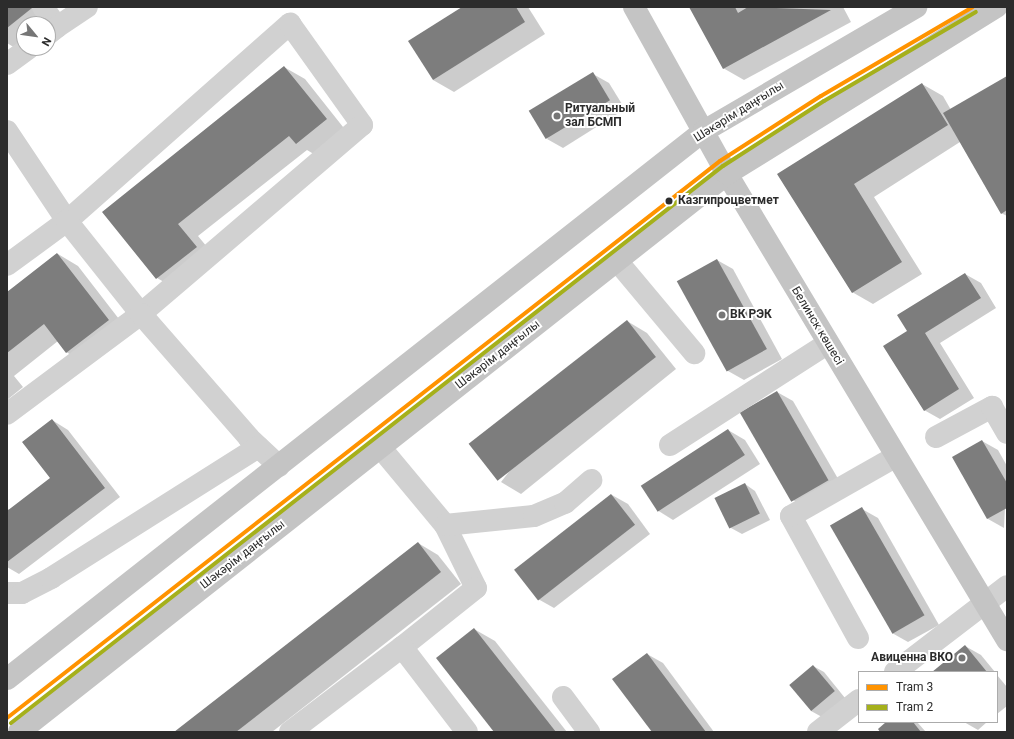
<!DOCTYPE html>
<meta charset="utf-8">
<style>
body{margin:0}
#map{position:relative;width:1014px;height:739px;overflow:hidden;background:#fff;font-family:Roboto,sans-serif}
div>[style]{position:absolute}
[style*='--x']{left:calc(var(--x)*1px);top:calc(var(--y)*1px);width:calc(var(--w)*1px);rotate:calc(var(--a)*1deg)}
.shadow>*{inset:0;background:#0003}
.building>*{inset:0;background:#7d7d7d;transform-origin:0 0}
.minor>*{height:22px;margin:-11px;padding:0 11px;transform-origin:11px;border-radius:11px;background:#d1d1d1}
.major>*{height:22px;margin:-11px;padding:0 11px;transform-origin:11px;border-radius:11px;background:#c4c4c4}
.tram-1>*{height:4px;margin:-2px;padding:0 2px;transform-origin:2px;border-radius:2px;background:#ff9300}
.tram-2>*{height:4px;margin:-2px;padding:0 2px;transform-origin:2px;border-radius:2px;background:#a5b01b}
.dots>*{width:11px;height:11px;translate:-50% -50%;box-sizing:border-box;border:2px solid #fff;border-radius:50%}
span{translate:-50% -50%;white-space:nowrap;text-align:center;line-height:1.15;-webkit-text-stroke:4px #fff;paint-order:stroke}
.poi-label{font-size:12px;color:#2c2c2c;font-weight:700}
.left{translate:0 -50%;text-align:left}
.right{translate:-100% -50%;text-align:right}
.street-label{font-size:12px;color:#2c2c2c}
.stop-label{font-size:12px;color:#2c2c2c;font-weight:700}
.frame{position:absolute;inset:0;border:8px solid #2c2c2c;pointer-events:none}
.legend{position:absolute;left:858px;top:671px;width:140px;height:52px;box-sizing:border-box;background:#fff;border:1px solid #ababab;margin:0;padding:5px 7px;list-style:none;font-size:12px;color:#2c2c2c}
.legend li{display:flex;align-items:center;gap:8px;height:20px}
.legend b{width:20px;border:1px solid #ababab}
.north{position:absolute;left:16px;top:16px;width:40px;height:40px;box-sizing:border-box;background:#fff;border:1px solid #ababab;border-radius:50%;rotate:119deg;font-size:11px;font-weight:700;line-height:16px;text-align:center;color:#2c2c2c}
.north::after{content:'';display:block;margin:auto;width:14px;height:18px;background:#767676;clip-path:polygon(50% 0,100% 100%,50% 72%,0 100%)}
</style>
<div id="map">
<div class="shadow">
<i style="clip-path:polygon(7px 7px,46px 7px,48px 24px,24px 24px,23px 53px,7px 43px)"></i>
<i style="clip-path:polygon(464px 7px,528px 7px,545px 34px,454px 92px,433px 80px)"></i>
<i style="clip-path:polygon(690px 7px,843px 7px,851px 22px,744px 80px,723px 68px)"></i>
<i style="clip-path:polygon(284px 67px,305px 79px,347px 132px,317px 156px,307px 150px,198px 236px,217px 259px,178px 290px,157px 278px,104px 212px)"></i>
<i style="clip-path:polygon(593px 74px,609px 83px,625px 109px,563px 148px,547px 139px)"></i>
<i style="clip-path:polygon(1007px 77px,1007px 216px,1001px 213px,960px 142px,874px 197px,922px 274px,873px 304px,852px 292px,778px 174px,922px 84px,943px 96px,951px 110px)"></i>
<i style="clip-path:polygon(58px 254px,78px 266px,129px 332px,87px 364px,66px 352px,58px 341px,14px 376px,23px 387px,7px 400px,7px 294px)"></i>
<i style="clip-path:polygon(717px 260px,733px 269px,782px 359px,744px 380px,728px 371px)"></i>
<i style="clip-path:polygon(965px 274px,981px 283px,996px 308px,940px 343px,974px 398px,940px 419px,924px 410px,908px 331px)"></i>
<i style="clip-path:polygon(627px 321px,647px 333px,676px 369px,521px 494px,501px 482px)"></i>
<i style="clip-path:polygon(777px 392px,793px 401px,844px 489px,809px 509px,793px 500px)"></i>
<i style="clip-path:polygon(52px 420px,68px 430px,120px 497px,19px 574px,7px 567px,7px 507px,9px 510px,51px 479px)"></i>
<i style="clip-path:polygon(728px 430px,745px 440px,760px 464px,673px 520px,657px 510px)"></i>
<i style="clip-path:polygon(982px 441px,998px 450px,1007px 466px,1004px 528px,988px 519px,953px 458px)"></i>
<i style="clip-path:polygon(745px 484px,755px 491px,770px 520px,742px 534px,731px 528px)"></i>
<i style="clip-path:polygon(612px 495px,628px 504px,650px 534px,554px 608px,538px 599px)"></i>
<i style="clip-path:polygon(862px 509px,878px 518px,939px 625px,908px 642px,892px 633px)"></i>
<i style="clip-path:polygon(418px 543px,438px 555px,461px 584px,272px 732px,175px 732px)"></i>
<i style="clip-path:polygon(474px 629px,495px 641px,567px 732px,495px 732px)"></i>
<i style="clip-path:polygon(965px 646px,981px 655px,995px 672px,934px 672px)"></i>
<i style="clip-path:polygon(647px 654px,663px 663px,714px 732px,653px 732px)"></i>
<i style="clip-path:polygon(813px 666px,824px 672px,845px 698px,822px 717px,811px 711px)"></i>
<i style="clip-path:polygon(997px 675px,1007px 687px,1007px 706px,997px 714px)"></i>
<i style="clip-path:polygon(887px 722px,917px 722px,926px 732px,881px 732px)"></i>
<i style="clip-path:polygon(964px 722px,987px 722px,978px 730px)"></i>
</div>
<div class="building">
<i style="clip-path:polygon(7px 7px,32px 7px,32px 8px,7px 28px)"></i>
<i style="clip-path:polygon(462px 7px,516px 7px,525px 22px,433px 80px,408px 41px)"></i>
<i style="clip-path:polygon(689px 7px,735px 7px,738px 13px,748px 7px,831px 10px,723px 69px)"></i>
<i style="clip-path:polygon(284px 66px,327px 119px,296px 144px,289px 136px,178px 224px,197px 247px,156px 279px,102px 212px)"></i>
<i style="left:593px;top:72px;width:33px;height:75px;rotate:59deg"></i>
<i style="clip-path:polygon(1007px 76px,1007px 210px,1001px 214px,943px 113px)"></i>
<i style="clip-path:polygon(922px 83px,948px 125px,854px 184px,902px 262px,852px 293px,777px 174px)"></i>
<i style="clip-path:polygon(57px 253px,109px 320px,66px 353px,44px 324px,7px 353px,7px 292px)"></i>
<i style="left:717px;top:259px;width:103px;height:46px;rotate:61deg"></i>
<i style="clip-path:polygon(965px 273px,981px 298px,925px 333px,959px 389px,924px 411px,883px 346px,907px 331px,897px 315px)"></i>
<i style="left:627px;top:320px;width:47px;height:201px;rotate:52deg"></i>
<i style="left:777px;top:391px;width:103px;height:43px;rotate:60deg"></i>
<i style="clip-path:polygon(52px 419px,105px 488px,7px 562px,7px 511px,50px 478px,22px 442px)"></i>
<i style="left:728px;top:429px;width:31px;height:104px;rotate:57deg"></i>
<i style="clip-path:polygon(982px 440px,1007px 483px,1007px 508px,987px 519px,952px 457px)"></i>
<i style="left:745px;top:483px;width:34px;height:34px;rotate:64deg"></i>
<i style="left:611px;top:494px;width:39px;height:123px;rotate:52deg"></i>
<i style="left:862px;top:507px;width:125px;height:37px;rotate:60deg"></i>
<i style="clip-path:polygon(418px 542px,441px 572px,236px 732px,174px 732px)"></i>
<i style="clip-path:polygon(474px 628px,556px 732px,494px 732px,436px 658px)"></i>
<i style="clip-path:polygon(965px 645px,987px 672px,932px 672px)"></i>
<i style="clip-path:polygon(647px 653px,706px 732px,652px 732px,612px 679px)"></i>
<i style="left:813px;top:665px;width:34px;height:31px;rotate:50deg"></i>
<i style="clip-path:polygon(886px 722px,913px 722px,921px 732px,880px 732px,878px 729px)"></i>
</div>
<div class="minor">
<i style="--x:43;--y:7;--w:24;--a:55"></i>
<i style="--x:57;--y:27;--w:11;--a:142"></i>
<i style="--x:57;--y:27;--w:36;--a:-34"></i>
<i style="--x:7;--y:64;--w:27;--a:-36"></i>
<i style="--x:7;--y:131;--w:108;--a:56.3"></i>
<i style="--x:67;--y:221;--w:298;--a:-41.5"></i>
<i style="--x:290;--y:24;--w:124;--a:54.5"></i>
<i style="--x:362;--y:125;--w:291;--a:139.5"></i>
<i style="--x:141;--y:314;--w:167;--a:143.3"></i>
<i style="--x:618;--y:262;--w:119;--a:50.1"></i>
<i style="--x:7;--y:265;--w:74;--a:-36.3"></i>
<i style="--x:67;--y:221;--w:119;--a:51.5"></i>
<i style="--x:141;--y:314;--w:164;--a:48.9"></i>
<i style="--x:249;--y:438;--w:41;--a:43"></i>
<i style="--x:936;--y:437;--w:64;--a:-28.2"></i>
<i style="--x:992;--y:407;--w:30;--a:60"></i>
<i style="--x:670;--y:445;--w:188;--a:-32.8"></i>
<i style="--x:380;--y:447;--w:102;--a:50.2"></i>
<i style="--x:445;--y:525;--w:70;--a:63.8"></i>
<i style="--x:476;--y:588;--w:95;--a:141.4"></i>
<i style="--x:402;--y:647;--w:107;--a:52.6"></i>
<i style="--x:445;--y:525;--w:89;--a:-5.8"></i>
<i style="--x:534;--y:516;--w:34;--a:-23"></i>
<i style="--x:565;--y:503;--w:35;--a:-41"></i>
<i style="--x:7;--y:593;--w:15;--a:0"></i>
<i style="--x:22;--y:593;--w:33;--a:-27"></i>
<i style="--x:51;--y:578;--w:245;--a:-32.3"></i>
<i style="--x:858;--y:638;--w:139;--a:-118.8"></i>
<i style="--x:791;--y:516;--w:120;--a:-29.6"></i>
<i style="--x:895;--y:672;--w:141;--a:-37.5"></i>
<i style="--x:563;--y:697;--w:44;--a:53.4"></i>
<i style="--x:290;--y:732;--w:141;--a:-37.2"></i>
<i style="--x:818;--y:732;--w:52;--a:-38"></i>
</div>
<div class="major">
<i style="--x:634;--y:7;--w:191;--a:60.9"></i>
<i style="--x:727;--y:174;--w:544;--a:59"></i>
<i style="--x:7;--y:679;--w:887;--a:-38.18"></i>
<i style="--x:704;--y:131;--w:246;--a:-30.3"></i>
<i style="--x:19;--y:732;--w:901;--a:-38.24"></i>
<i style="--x:727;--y:174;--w:317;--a:-31.8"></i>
</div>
<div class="tram-1">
<i style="--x:7;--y:718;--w:905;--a:-38"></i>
<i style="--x:720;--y:161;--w:120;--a:-32.8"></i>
<i style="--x:821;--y:96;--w:176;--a:-30.4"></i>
</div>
<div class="tram-2">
<i style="--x:11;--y:723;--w:904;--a:-38.04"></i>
<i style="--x:723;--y:166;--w:120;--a:-32.8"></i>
<i style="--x:824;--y:101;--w:176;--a:-30.4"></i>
</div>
<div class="dots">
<i style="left:557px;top:116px;background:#767676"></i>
<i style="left:669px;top:201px;background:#2c2c2c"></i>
<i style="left:722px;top:315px;background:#767676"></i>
<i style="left:962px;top:658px;background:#767676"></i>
</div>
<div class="poi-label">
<span class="left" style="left:565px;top:116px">Ритуальный<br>зал БСМП</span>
<span class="left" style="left:730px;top:315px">ВК РЭК</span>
<span class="right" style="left:953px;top:658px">Авиценна ВКО</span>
</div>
<div class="street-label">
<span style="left:739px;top:112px;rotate:-32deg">Шәкәрім даңғылы</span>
<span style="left:817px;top:326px;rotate:59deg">Белинск көшесі</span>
<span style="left:498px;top:355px;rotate:-38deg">Шәкәрім даңғылы</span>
<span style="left:243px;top:555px;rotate:-38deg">Шәкәрім даңғылы</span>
</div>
<div class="stop-label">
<span class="left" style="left:678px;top:201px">Казгипроцветмет</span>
</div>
<div class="frame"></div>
<ul class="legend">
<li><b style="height:5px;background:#ff9300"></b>Tram 3</li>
<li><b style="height:5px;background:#a5b01b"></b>Tram 2</li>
</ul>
<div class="north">N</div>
</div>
